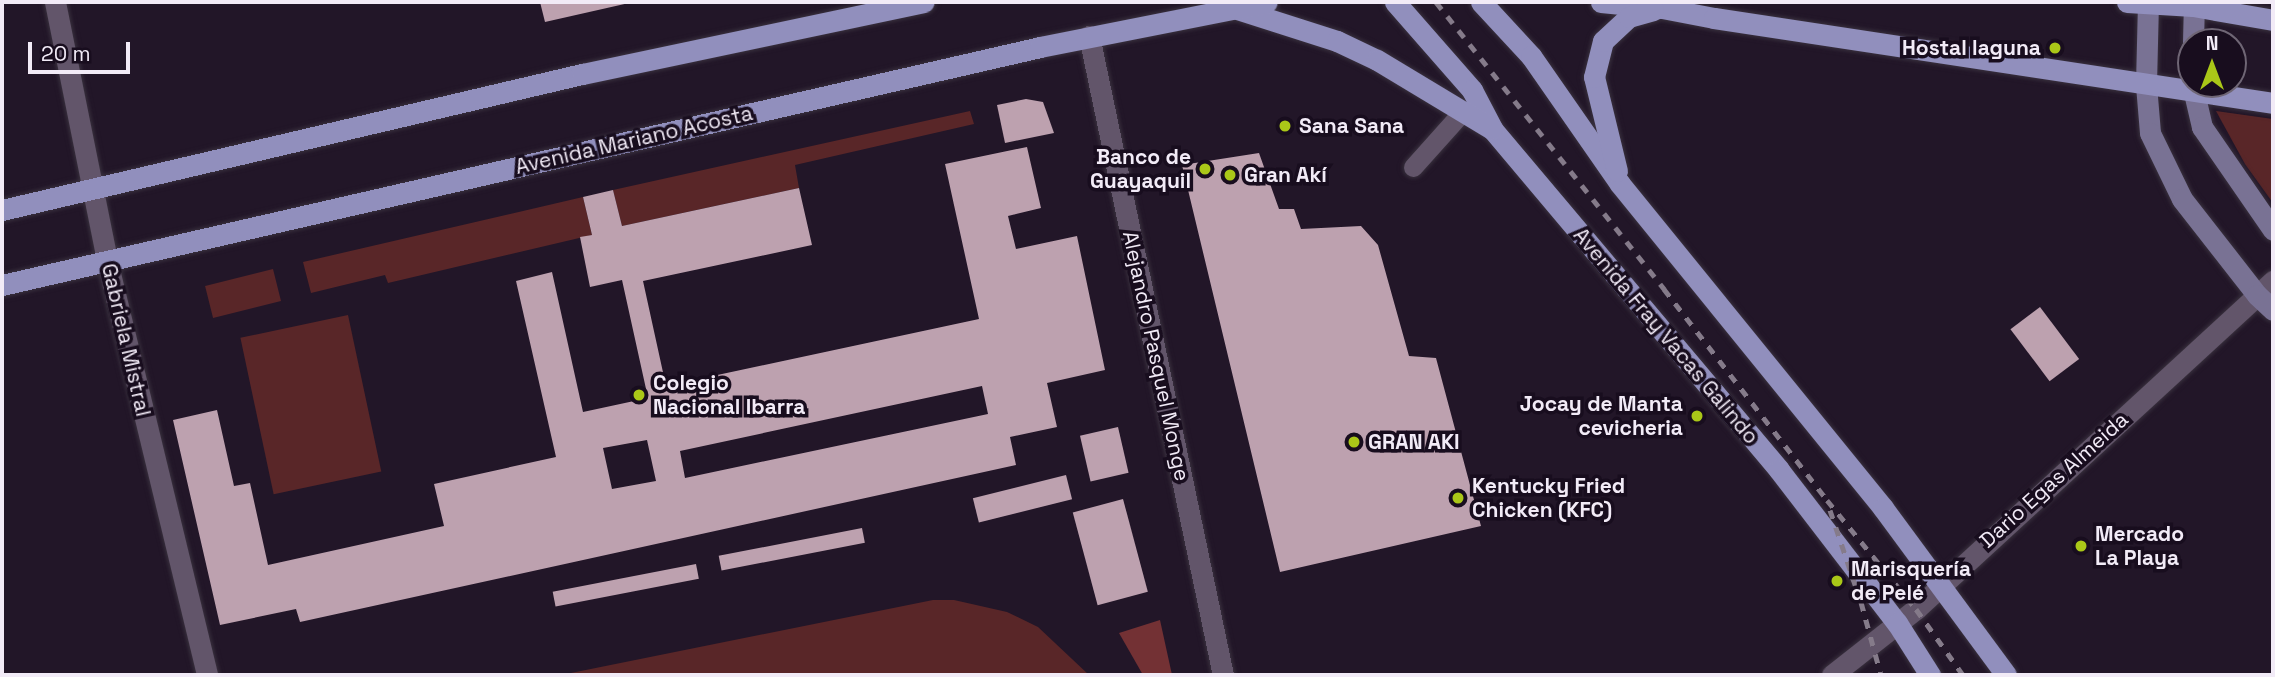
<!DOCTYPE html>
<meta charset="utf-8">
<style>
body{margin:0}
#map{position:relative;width:2275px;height:677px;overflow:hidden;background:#221628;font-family:"Space Grotesk",sans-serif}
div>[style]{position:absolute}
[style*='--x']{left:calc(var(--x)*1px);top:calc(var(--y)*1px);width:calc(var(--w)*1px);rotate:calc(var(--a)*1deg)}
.green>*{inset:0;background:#592628;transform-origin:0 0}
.forest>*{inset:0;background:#733134}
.building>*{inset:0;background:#bda1af;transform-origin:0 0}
.roads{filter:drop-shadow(0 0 2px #39313e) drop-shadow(0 0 2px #39313e)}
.lane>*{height:19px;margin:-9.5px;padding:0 9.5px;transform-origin:9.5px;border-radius:9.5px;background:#62556a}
.street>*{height:21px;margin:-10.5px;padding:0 10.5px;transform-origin:10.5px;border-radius:10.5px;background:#62556a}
.secondary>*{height:21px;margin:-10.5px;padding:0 10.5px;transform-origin:10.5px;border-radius:10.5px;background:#797294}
.primary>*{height:21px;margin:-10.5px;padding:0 10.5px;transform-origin:10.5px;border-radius:10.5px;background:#918fbd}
.rail>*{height:5px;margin-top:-2.5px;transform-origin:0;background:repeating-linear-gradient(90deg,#857b8a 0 9px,transparent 0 18px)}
.dots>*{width:19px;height:19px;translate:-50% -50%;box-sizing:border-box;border:4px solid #180d1e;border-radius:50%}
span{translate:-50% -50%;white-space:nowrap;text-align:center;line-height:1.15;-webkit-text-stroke:7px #180d1e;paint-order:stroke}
.poi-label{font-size:21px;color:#f2ebf7;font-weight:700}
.right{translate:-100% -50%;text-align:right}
.left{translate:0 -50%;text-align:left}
.street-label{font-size:21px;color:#f2ebf7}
.frame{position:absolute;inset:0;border:4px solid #f2ebf7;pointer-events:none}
.north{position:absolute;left:2177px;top:28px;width:70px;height:70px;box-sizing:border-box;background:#180d1e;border:2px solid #6f6675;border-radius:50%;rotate:0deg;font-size:19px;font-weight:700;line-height:28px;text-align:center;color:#f2ebf7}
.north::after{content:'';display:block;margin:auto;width:24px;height:32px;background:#aac718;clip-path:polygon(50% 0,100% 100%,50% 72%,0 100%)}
.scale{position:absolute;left:28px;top:42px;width:102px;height:32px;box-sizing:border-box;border:4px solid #f2ebf7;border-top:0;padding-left:9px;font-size:21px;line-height:24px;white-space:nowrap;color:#f2ebf7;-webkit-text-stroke:5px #180d1e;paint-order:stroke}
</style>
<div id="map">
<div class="green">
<i style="clip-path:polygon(970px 111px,974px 124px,795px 165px,799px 188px,622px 226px,613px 190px)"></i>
<i style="clip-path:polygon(2216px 111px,2273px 119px,2273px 203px,2245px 164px)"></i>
<i style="clip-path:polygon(583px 197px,592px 235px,388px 283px,385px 275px,311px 293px,303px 262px)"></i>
<i style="left:273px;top:269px;width:33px;height:70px;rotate:76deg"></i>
<i style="left:348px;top:315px;width:160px;height:110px;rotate:78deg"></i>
<i style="clip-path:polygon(933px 600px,954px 600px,1007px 612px,1038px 627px,1089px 675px,561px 675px)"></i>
</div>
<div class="forest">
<i style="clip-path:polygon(1160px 620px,1172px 675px,1143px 675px,1119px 633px)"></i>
</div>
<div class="building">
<i style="clip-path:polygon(540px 2px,629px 2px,629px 3px,545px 22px)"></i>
<i style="clip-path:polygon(1026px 99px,1043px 102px,1054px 133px,1005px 143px,997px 105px)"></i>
<i style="clip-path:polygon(evenodd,1027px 147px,1041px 208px,1008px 216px,1016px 249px,1077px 236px,1105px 370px,1047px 383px,1057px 427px,1010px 437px,1016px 465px,300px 622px,296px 609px,220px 625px,173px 420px,217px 410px,234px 486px,250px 483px,268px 565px,444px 526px,434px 484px,556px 457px,516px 281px,552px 272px,583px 412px,648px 398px,622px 280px,590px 287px,580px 237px,592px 235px,583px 197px,613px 190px,622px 226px,799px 188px,812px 245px,643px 281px,666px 386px,979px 319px,945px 164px,1027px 147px,982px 386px,988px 414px,685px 478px,680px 451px,982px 386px,1027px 147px,647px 440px,656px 481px,612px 489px,603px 448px,647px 440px)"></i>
<i style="clip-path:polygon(1259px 153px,1279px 209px,1294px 209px,1301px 229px,1361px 226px,1378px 245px,1409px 356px,1436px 358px,1481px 526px,1280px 572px,1182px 165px)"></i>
<i style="left:2040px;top:307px;width:65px;height:37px;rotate:53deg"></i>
<i style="left:1118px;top:427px;width:47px;height:39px;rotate:77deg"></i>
<i style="left:1066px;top:475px;width:25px;height:96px;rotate:76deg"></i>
<i style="left:1123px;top:499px;width:96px;height:52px;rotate:75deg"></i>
<i style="left:862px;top:528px;width:15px;height:146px;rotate:79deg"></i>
<i style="left:696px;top:564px;width:15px;height:146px;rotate:79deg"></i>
</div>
<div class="roads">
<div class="lane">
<i style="--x:1413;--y:167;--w:75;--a:-48.2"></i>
</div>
<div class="street">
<i style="--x:55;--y:2;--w:264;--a:78.6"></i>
<i style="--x:107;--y:261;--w:426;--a:76.4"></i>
<i style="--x:1089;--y:36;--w:653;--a:78.16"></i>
<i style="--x:1832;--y:675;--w:107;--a:-38.2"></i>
<i style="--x:1916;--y:609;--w:485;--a:-42.6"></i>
</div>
<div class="secondary">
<i style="--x:2148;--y:2;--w:83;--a:91.4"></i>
<i style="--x:2146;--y:85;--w:48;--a:85.2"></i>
<i style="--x:2150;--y:133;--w:73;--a:64.1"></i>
<i style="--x:2182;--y:199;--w:122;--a:52"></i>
<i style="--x:2257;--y:295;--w:22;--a:43"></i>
<i style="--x:2193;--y:42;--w:40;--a:-88.6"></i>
<i style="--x:2192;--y:84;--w:44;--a:76.9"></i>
<i style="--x:2202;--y:127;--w:125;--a:55.4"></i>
</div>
<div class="primary">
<i style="--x:1395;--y:2;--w:117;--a:48.8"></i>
<i style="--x:1472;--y:90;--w:45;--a:62.3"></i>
<i style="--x:1493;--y:130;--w:444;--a:49.9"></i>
<i style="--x:1779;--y:470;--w:193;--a:52.4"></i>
<i style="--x:1897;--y:623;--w:62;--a:57.6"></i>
<i style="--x:1481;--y:2;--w:74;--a:47.2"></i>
<i style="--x:1531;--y:56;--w:156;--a:55.2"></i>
<i style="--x:1620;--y:184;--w:417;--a:50.9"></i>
<i style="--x:1883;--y:508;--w:207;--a:53.6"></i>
<i style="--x:1601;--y:2;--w:61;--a:5.6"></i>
<i style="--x:1662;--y:8;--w:53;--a:10.9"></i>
<i style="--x:1714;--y:18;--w:565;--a:8.65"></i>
<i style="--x:2127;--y:2;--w:66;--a:3.5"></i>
<i style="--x:2193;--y:6;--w:81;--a:9.9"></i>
<i style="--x:1237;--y:9;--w:105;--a:17.7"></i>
<i style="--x:1337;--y:41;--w:44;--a:25.4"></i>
<i style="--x:1377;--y:60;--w:134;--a:31"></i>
<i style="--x:1617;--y:171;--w:97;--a:-103.7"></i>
<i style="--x:1594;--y:77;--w:37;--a:-76"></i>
<i style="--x:1603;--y:41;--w:35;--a:-43"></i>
<i style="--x:1629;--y:17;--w:25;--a:-16"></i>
<i style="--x:2;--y:210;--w:596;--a:-13.2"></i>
<i style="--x:582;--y:74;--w:349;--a:-11.9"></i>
<i style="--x:2;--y:285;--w:1065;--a:-12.91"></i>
<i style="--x:1040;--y:47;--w:231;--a:-11.2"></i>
</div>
</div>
<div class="rail">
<i style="--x:1436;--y:2;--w:367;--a:51.5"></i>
<i style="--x:1664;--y:289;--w:267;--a:52.3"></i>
<i style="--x:1827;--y:500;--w:141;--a:50.8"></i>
<i style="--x:1916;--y:609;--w:81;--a:54.5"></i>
<i style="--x:1830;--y:510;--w:97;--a:71.4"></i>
<i style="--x:1861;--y:602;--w:76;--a:74.7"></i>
</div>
<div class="dots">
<i style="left:2055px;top:48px;background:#aac718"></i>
<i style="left:1285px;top:126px;background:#aac718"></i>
<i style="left:1205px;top:169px;background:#aac718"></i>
<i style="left:1230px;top:175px;background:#aac718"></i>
<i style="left:639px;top:395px;background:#aac718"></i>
<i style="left:1697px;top:416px;background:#aac718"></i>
<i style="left:1354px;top:442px;background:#aac718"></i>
<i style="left:1458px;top:498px;background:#aac718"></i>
<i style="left:2081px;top:546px;background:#aac718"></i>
<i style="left:1837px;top:581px;background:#aac718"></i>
</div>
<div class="poi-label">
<span class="right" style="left:2041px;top:48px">Hostal laguna</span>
<span class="left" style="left:1299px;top:126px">Sana Sana</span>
<span class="right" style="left:1191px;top:169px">Banco de<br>Guayaquil</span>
<span class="left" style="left:1244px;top:175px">Gran Akí</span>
<span class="left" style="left:653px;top:395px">Colegio<br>Nacional Ibarra</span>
<span class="right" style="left:1683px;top:416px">Jocay de Manta<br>cevicheria</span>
<span class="left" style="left:1368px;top:442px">GRAN AKI</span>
<span class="left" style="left:1472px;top:498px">Kentucky Fried<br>Chicken (KFC)</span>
<span class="left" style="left:2095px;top:546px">Mercado<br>La Playa</span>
<span class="left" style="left:1851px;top:581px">Marisquería<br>de Pelé</span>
</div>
<div class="street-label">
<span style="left:634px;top:140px;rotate:-13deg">Avenida Mariano Acosta</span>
<span style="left:1666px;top:336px;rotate:50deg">Avenida Fray Vacas Galindo</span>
<span style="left:126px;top:340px;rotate:77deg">Gabriela Mistral</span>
<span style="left:1156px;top:356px;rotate:78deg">Alejandro Pasquel Monge</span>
<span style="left:2054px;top:480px;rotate:-42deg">Dario Egas Almeida</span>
</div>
<div class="frame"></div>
<div class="north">N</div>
<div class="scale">20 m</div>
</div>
